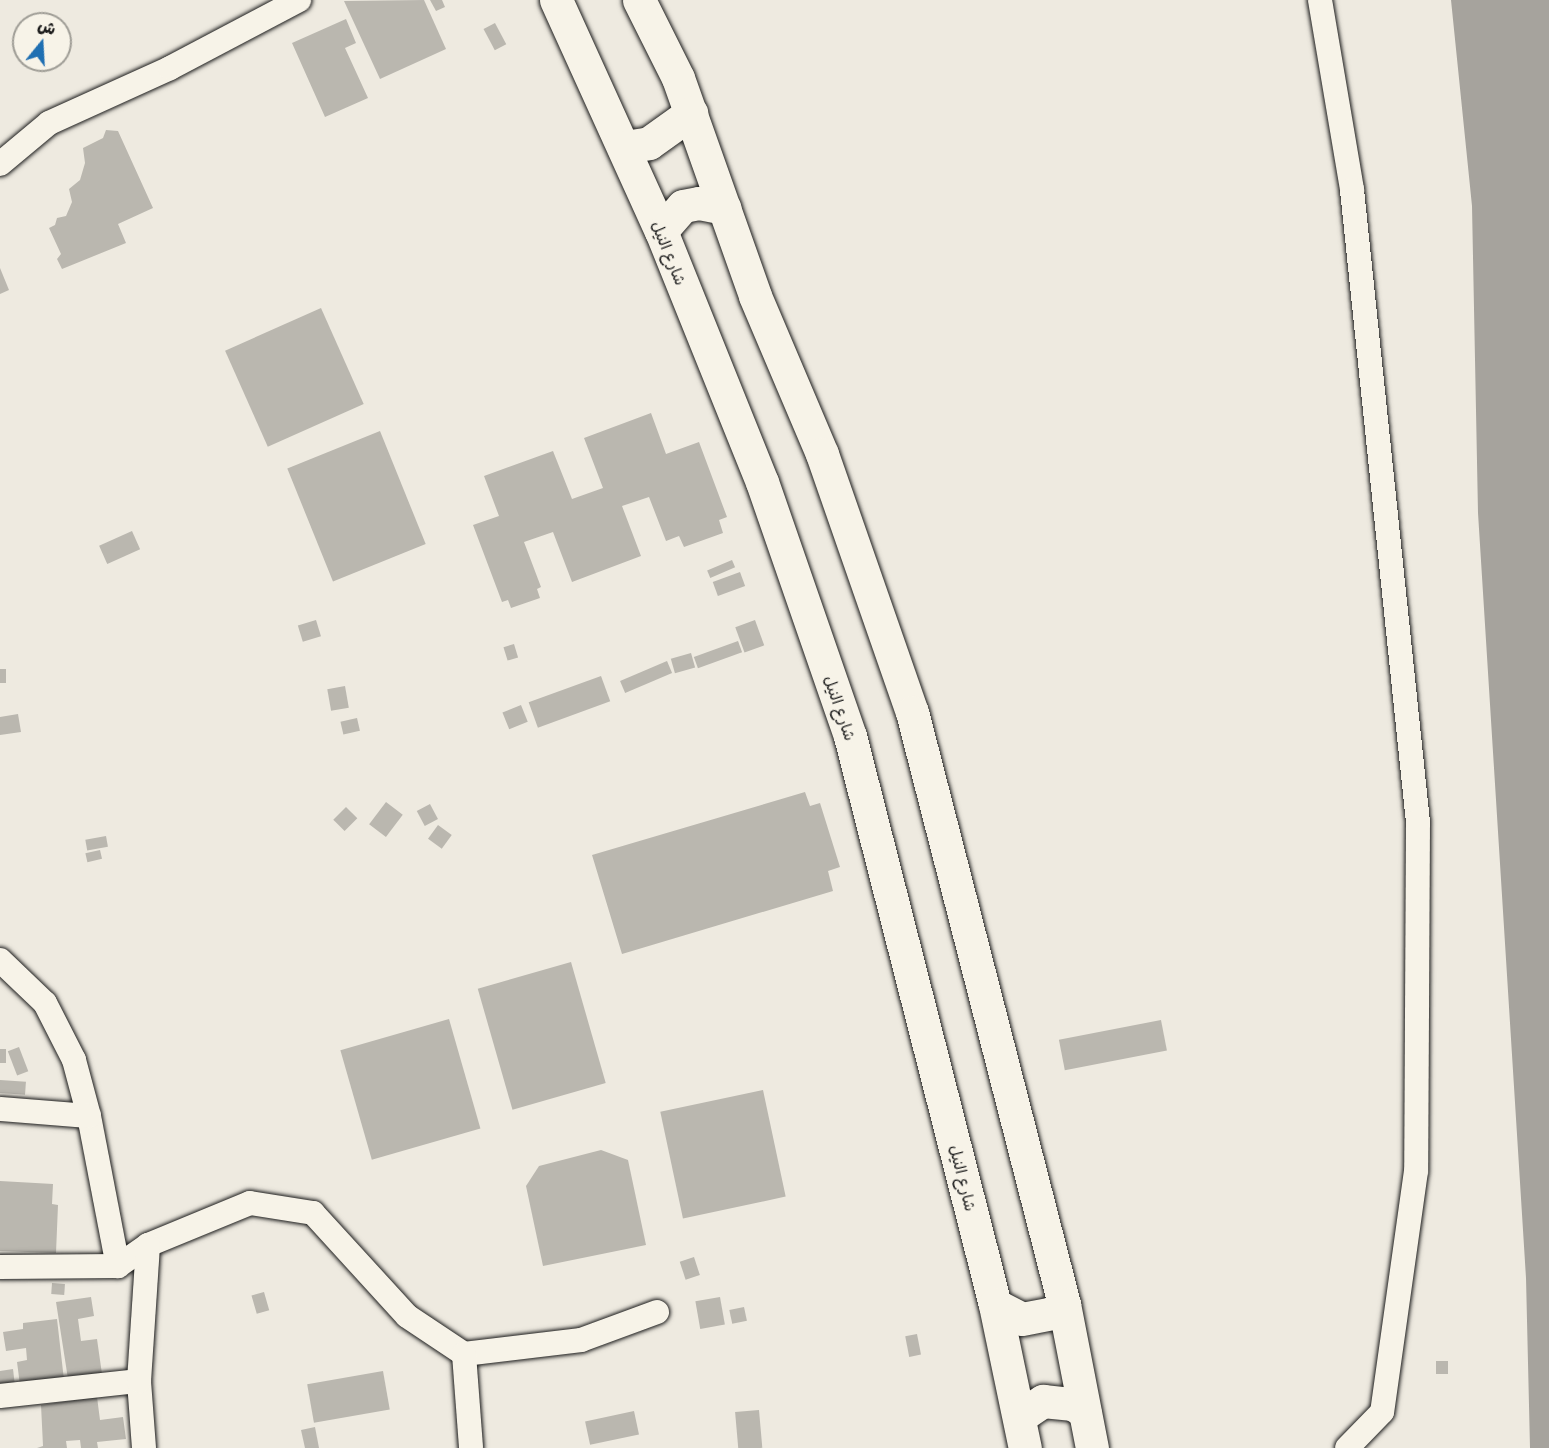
<!DOCTYPE html>
<meta charset="utf-8">
<style>
body{margin:0}
#map{position:relative;width:1549px;height:1448px;overflow:hidden;background:#eeeae0;font-family:Delius,"Playpen Sans Arabic",sans-serif}
div>[style]{position:absolute}
[style*='--x']{left:calc(var(--x)*1px);top:calc(var(--y)*1px);width:calc(var(--w)*1px);rotate:calc(var(--a)*1deg)}
.water>*{inset:0;background:#a6a39d}
.building>*{inset:0;background:#bab7af;transform-origin:0 0}
.roads{filter:drop-shadow(0 0 2px #1c1c1c) drop-shadow(0 0 2px #1c1c1c)}
.street>*{height:24px;margin:-12px;padding:0 12px;transform-origin:12px;border-radius:12px;background:#f7f3e8}
.primary>*{height:33px;margin:-16.5px;padding:0 16.5px;transform-origin:16.5px;border-radius:16.5px;background:#f7f3e8}
span{translate:-50% -50%;white-space:nowrap;text-align:center;line-height:1.15;-webkit-text-stroke:6px #f7f3e8;paint-order:stroke}
.street-label{font-size:16px;color:#1c1c1c}
.north{position:absolute;left:12px;top:12px;width:60px;height:60px;box-sizing:border-box;background:#f7f3e8;border:2px solid #9f9d96;border-radius:50%;rotate:18deg;font-size:16px;font-weight:700;line-height:24px;text-align:center;color:#1c1c1c}
.north::after{content:'';display:block;margin:auto;width:21px;height:27px;background:#1f6fb2;clip-path:polygon(50% 0,100% 100%,50% 72%,0 100%)}
</style>
<div id="map">
<div class="water">
<i style="clip-path:polygon(1451px 0,1549px 0,1549px 1448px,1530px 1448px,1526px 1278px,1478px 513px,1472px 206px)"></i>
</div>
<div class="building">
<i style="clip-path:polygon(424px 0,446px 49px,380px 79px,344px 1px)"></i>
<i style="clip-path:polygon(430px 0,442px 0,445px 7px,436px 11px)"></i>
<i style="clip-path:polygon(346px 19px,356px 43px,345px 48px,368px 98px,325px 117px,292px 43px)"></i>
<i style="left:495px;top:23px;width:24px;height:13px;rotate:62deg"></i>
<i style="clip-path:polygon(106px 130px,118px 131px,153px 208px,118px 224px,126px 243px,62px 269px,57px 259px,61px 254px,49px 228px,55px 225px,57px 218px,66px 216px,72px 202px,69px 189px,80px 180px,85px 163px,83px 148px,103px 138px)"></i>
<i style="clip-path:polygon(0 268px,9px 290px,0 294px)"></i>
<i style="left:321px;top:308px;width:105px;height:105px;rotate:66deg"></i>
<i style="clip-path:polygon(651px 413px,666px 454px,699px 442px,727px 517px,719px 520px,723px 533px,684px 547px,679px 536px,666px 541px,649px 497px,622px 506px,641px 556px,572px 582px,553px 532px,524px 542px,541px 587px,537px 589px,540px 598px,511px 608px,508px 600px,502px 602px,473px 525px,499px 516px,484px 476px,553px 451px,572px 499px,603px 488px,584px 438px)"></i>
<i style="left:380px;top:431px;width:122px;height:100px;rotate:68deg"></i>
<i style="left:132px;top:531px;width:20px;height:36px;rotate:66deg"></i>
<i style="left:732px;top:560px;width:8px;height:27px;rotate:67deg"></i>
<i style="left:740px;top:572px;width:15px;height:29px;rotate:70deg"></i>
<i style="left:316px;top:620px;width:17px;height:19px;rotate:73deg"></i>
<i style="left:755px;top:620px;width:27px;height:21px;rotate:70deg"></i>
<i style="left:738px;top:641px;width:12px;height:47px;rotate:70deg"></i>
<i style="left:514px;top:644px;width:14px;height:11px;rotate:73deg"></i>
<i style="left:691px;top:653px;width:15px;height:21px;rotate:74deg"></i>
<i style="left:667px;top:661px;width:13px;height:51px;rotate:67deg"></i>
<i style="left:0;top:669px;width:6px;height:14px"></i>
<i style="left:601px;top:676px;width:27px;height:77px;rotate:70deg"></i>
<i style="left:345px;top:686px;width:22px;height:18px;rotate:80deg"></i>
<i style="left:521px;top:705px;width:18px;height:20px;rotate:68deg"></i>
<i style="clip-path:polygon(18px 714px,21px 732px,0 735px,0 717px)"></i>
<i style="left:357px;top:718px;width:13px;height:17px;rotate:77deg"></i>
<i style="clip-path:polygon(805px 792px,810px 806px,820px 803px,840px 867px,828px 871px,833px 891px,622px 954px,592px 855px)"></i>
<i style="left:386px;top:802px;width:21px;height:28px;rotate:37deg"></i>
<i style="left:430px;top:804px;width:17px;height:15px;rotate:62deg"></i>
<i style="left:346px;top:807px;width:16px;height:18px;rotate:45deg"></i>
<i style="left:438px;top:825px;width:17px;height:17px;rotate:36deg"></i>
<i style="left:106px;top:836px;width:11px;height:21px;rotate:80deg"></i>
<i style="left:100px;top:850px;width:9px;height:15px;rotate:77deg"></i>
<i style="left:571px;top:962px;width:126px;height:97px;rotate:74deg"></i>
<i style="left:449px;top:1019px;width:114px;height:113px;rotate:74deg"></i>
<i style="left:1161px;top:1020px;width:31px;height:104px;rotate:79deg"></i>
<i style="left:19px;top:1047px;width:26px;height:12px;rotate:69deg"></i>
<i style="left:0;top:1049px;width:6px;height:14px"></i>
<i style="left:0;top:1080px;width:26px;height:13px;rotate:4deg"></i>
<i style="left:763px;top:1090px;width:109px;height:105px;rotate:78deg"></i>
<i style="clip-path:polygon(601px 1150px,628px 1160px,646px 1245px,543px 1266px,526px 1186px,539px 1166px)"></i>
<i style="clip-path:polygon(0 1181px,53px 1184px,52px 1204px,58px 1205px,56px 1253px,0 1251px)"></i>
<i style="left:694px;top:1257px;width:19px;height:15px;rotate:72deg"></i>
<i style="left:52px;top:1283px;width:13px;height:11px;rotate:4deg"></i>
<i style="left:264px;top:1292px;width:19px;height:13px;rotate:74deg"></i>
<i style="clip-path:polygon(91px 1297px,94px 1316px,78px 1319px,81px 1341px,97px 1339px,102px 1374px,68px 1379px,56px 1302px)"></i>
<i style="left:720px;top:1297px;width:28px;height:25px;rotate:80deg"></i>
<i style="left:744px;top:1307px;width:14px;height:15px;rotate:78deg"></i>
<i style="clip-path:polygon(57px 1319px,64px 1380px,20px 1385px,17px 1362px,27px 1360px,26px 1348px,6px 1351px,3px 1332px,23px 1329px,23px 1323px)"></i>
<i style="left:917px;top:1334px;width:21px;height:12px;rotate:79deg"></i>
<i style="left:1436px;top:1361px;width:12px;height:13px"></i>
<i style="clip-path:polygon(13px 1369px,15px 1386px,0 1387px,0 1371px)"></i>
<i style="left:383px;top:1371px;width:39px;height:77px;rotate:80deg"></i>
<i style="clip-path:polygon(97px 1397px,100px 1420px,123px 1417px,126px 1439px,97px 1442px,98px 1448px,81px 1448px,80px 1440px,66px 1441px,67px 1448px,37px 1448px,43px 1446px,41px 1405px)"></i>
<i style="left:759px;top:1410px;width:38px;height:24px;rotate:85deg"></i>
<i style="left:634px;top:1411px;width:24px;height:50px;rotate:78deg"></i>
<i style="clip-path:polygon(315px 1427px,319px 1448px,305px 1448px,301px 1430px)"></i>
</div>
<div class="roads">
<div class="street">
<i style="--x:1320;--y:0;--w:193;--a:80.4"></i>
<i style="--x:1352;--y:190;--w:635;--a:84.04"></i>
<i style="--x:1418;--y:822;--w:349;--a:90.3"></i>
<i style="--x:1416;--y:1171;--w:243;--a:98"></i>
<i style="--x:1382;--y:1412;--w:50;--a:134.2"></i>
<i style="--x:0;--y:164;--w:64;--a:-39.9"></i>
<i style="--x:49;--y:123;--w:133;--a:-24.4"></i>
<i style="--x:170;--y:68;--w:146;--a:-27.8"></i>
<i style="--x:0;--y:960;--w:62;--a:43.7"></i>
<i style="--x:45;--y:1003;--w:64;--a:63"></i>
<i style="--x:74;--y:1060;--w:58;--a:75"></i>
<i style="--x:89;--y:1116;--w:153;--a:79.1"></i>
<i style="--x:0;--y:1109;--w:89;--a:4.5"></i>
<i style="--x:0;--y:1267;--w:118;--a:-0.5"></i>
<i style="--x:118;--y:1266;--w:37;--a:-35"></i>
<i style="--x:148;--y:1245;--w:110;--a:-22.4"></i>
<i style="--x:250;--y:1203;--w:64;--a:9"></i>
<i style="--x:313;--y:1213;--w:139;--a:47.6"></i>
<i style="--x:407;--y:1316;--w:69;--a:33.7"></i>
<i style="--x:464;--y:1354;--w:118;--a:-6.8"></i>
<i style="--x:581;--y:1340;--w:81;--a:-20.2"></i>
<i style="--x:464;--y:1354;--w:94;--a:85.7"></i>
<i style="--x:0;--y:1396;--w:140;--a:-6.2"></i>
<i style="--x:144;--y:1448;--w:67;--a:-94.3"></i>
<i style="--x:139;--y:1381;--w:136;--a:-86.2"></i>
</div>
<div class="primary">
<i style="--x:556;--y:0;--w:254;--a:65.6"></i>
<i style="--x:661;--y:231;--w:271;--a:68.1"></i>
<i style="--x:762;--y:482;--w:269;--a:70.9"></i>
<i style="--x:850;--y:736;--w:587;--a:75.7"></i>
<i style="--x:995;--y:1305;--w:146;--a:78.2"></i>
<i style="--x:639;--y:0;--w:87;--a:63.4"></i>
<i style="--x:678;--y:78;--w:231;--a:70.5"></i>
<i style="--x:755;--y:296;--w:172;--a:67"></i>
<i style="--x:822;--y:454;--w:273;--a:70.8"></i>
<i style="--x:912;--y:712;--w:611;--a:75.6"></i>
<i style="--x:1064;--y:1304;--w:147;--a:79"></i>
<i style="--x:625;--y:147;--w:24;--a:-9"></i>
<i style="--x:649;--y:143;--w:52;--a:-35.5"></i>
<i style="--x:661;--y:231;--w:33;--a:-49"></i>
<i style="--x:683;--y:206;--w:16;--a:-11"></i>
<i style="--x:699;--y:203;--w:26;--a:11"></i>
<i style="--x:995;--y:1305;--w:30;--a:27"></i>
<i style="--x:1022;--y:1319;--w:31;--a:-11"></i>
<i style="--x:1052;--y:1313;--w:15;--a:-37"></i>
<i style="--x:1019;--y:1417;--w:29;--a:-34"></i>
<i style="--x:1043;--y:1401;--w:30;--a:6"></i>
<i style="--x:1073;--y:1404;--w:14;--a:34"></i>
</div>
</div>
<div class="street-label">
<span style="left:669px;top:253px;rotate:68deg">شارع النيل</span>
<span style="left:840px;top:708px;rotate:71deg">شارع النيل</span>
<span style="left:963px;top:1178px;rotate:76deg">شارع النيل</span>
</div>
<div class="north">ش</div>
</div>
